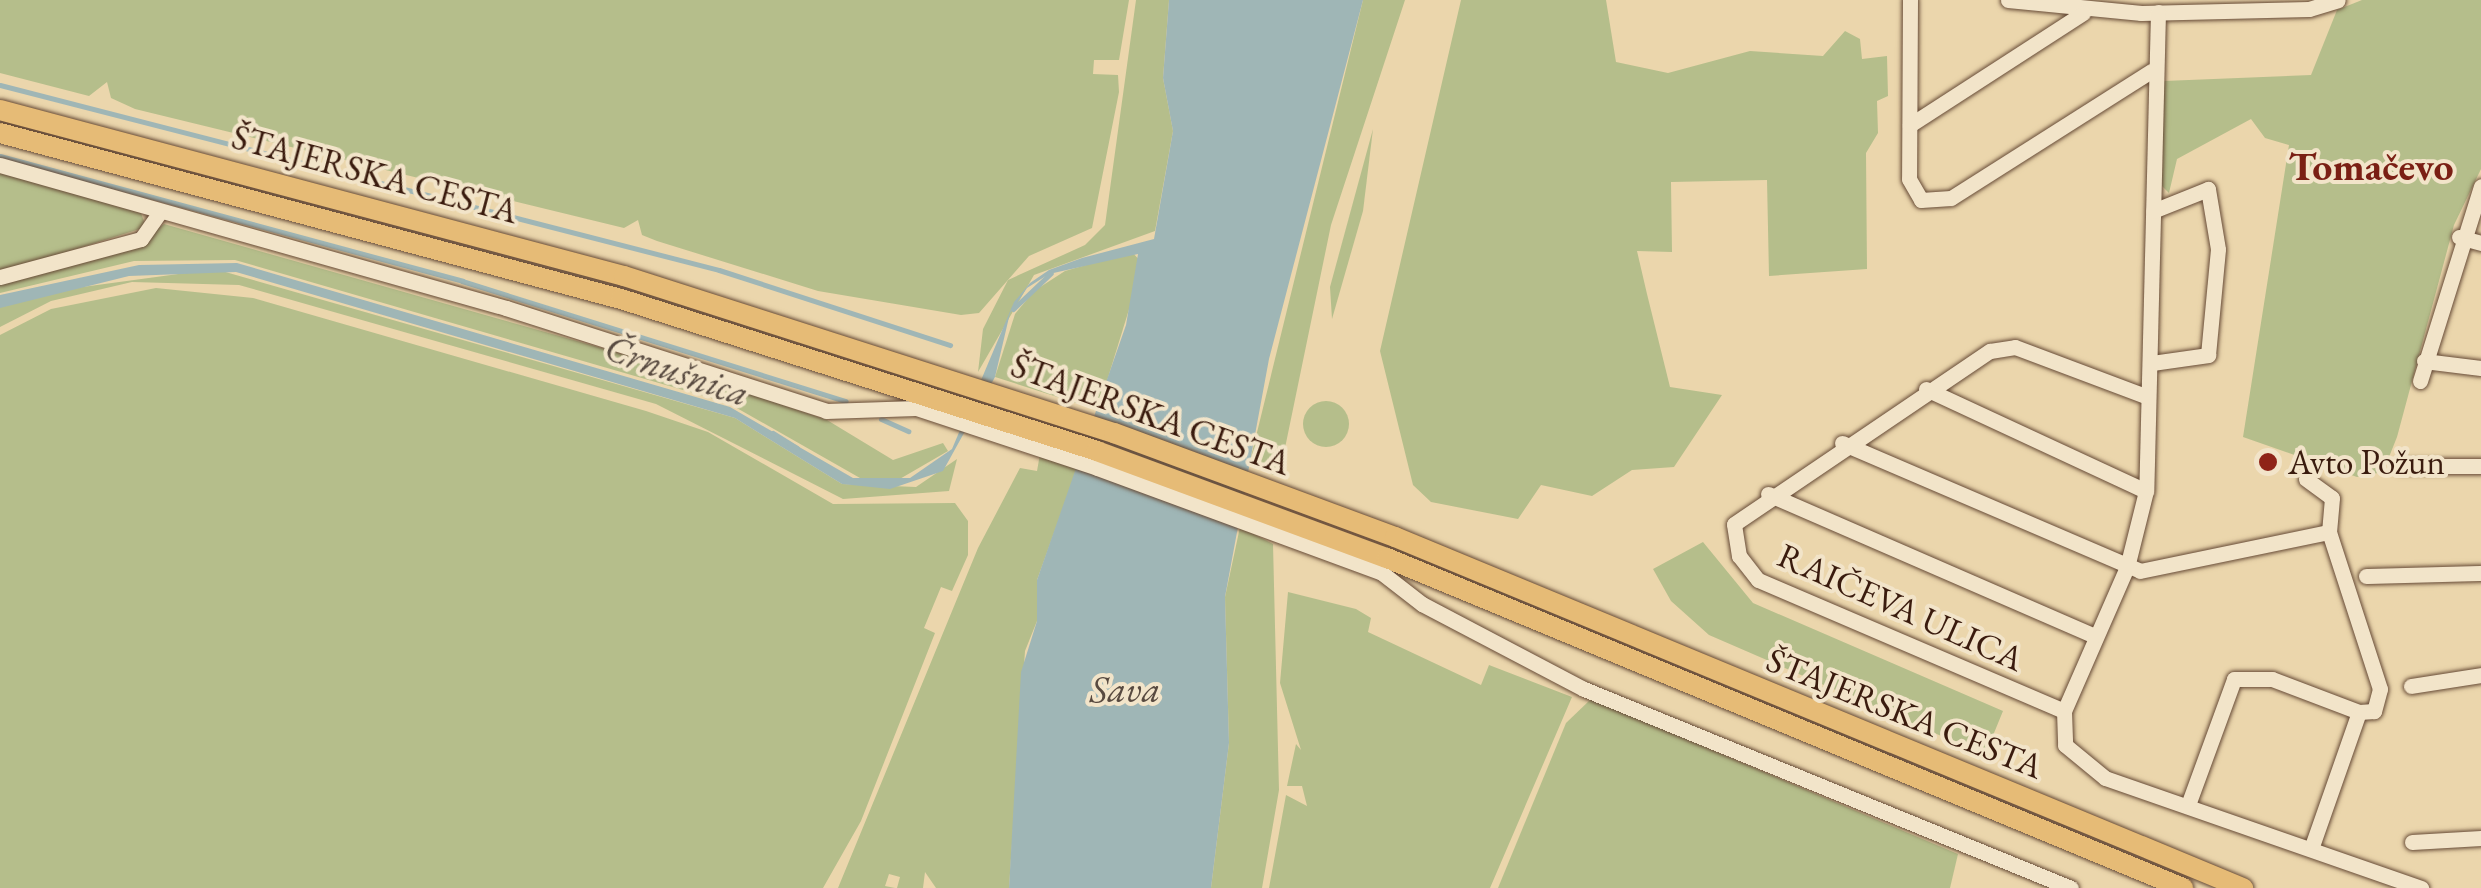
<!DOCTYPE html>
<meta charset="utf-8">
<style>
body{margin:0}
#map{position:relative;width:2481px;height:888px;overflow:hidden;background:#ebd6ac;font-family:"EB Garamond",serif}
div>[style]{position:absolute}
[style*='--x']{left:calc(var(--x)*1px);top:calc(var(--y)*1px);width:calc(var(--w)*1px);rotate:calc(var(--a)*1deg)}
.green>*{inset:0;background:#b5be8b}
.round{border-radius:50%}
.water>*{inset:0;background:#9fb6b6}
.stream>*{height:5px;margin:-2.5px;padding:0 2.5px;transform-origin:2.5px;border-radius:2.5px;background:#9fb6b6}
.roads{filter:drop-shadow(0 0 2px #664a36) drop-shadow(0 0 2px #664a36)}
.minor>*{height:15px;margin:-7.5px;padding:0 7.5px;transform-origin:7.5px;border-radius:7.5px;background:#f2e4c9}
.major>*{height:20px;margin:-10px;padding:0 10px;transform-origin:10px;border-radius:10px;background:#e6bb76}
.dots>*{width:28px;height:28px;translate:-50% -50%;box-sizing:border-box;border:5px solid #f2e4c9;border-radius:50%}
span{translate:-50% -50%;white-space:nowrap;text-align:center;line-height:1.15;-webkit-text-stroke:8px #f2e4c9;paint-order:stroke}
.street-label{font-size:35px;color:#3a1b0e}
.poi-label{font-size:35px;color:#3a1b0e}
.left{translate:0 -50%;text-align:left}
.water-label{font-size:38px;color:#584a40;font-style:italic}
.quarter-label{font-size:40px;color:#7a1f14;font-weight:700}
</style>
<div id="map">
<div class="green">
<i style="clip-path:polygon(0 0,1129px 0,1119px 60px,1094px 60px,1093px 74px,1118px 75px,1119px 92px,1092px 228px,1029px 256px,979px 313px,961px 315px,818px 291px,657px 241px,642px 235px,638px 220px,624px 228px,135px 109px,111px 98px,107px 82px,89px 96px,0 73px)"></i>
<i style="clip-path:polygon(1136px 0,1169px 0,1163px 78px,1173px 131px,1155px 231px,1034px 275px,978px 372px,983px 329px,1008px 280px,1085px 245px,1105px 225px)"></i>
<i style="clip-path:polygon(1363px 0,1405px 0,1331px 225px,1279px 477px,1249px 465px)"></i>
<i style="clip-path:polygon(1461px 0,1606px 0,1616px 62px,1668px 73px,1750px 51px,1823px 56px,1845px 31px,1860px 39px,1862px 59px,1887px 56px,1888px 96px,1877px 101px,1878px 133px,1866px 153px,1867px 269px,1769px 276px,1767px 180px,1671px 182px,1672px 252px,1637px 251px,1647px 294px,1670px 387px,1722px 395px,1674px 467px,1632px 470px,1592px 496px,1541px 485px,1518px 519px,1431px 502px,1413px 485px,1380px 351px)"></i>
<i style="clip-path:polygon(2362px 0,2481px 0,2481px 169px,2454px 225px,2397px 437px,2383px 472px,2357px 477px,2243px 437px,2289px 145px,2265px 138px,2251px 119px,2177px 159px,2169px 193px,2162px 186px,2164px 81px,2311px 75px,2337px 10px)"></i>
<i style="clip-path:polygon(1373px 129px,1363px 211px,1332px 319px,1330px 287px)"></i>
<i style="clip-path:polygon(0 172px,141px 213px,146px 227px,0 273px)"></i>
<i style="clip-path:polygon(164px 224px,676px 369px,827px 420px,893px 460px,943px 443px,948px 451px,898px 480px,860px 478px,728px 403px,235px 260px,134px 261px,0 293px,0 281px,130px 248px)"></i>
<i style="clip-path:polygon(1132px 252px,1143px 264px,1098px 410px,995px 377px,1015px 314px,1034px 291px,1065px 271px)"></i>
<i style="clip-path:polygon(215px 269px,735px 418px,842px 484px,916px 487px,957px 459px,949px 491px,843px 499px,656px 404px,239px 285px,132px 282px,51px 301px,0 327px,0 306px,53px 291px)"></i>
<i style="clip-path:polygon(156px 288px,253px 298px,646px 411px,708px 432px,833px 504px,955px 503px,968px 521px,968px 555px,952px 591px,941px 587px,924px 628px,935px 633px,861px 821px,823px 888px,0 888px,0 335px,51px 309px)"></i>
<i class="round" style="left:1303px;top:401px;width:46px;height:46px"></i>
<i style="clip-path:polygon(1040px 454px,1077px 469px,1037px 580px,1037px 621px,1025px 651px,1009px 888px,936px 888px,925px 872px,923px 888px,897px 888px,900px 877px,889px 874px,885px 886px,895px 888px,838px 888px,978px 548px,1020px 468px,1037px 471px)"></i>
<i style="clip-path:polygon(1240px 527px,1273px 544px,1279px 790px,1262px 888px,1211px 888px,1229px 743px,1225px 597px)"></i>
<i style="clip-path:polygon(1703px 542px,1753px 603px,2003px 711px,1985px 755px,1709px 635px,1671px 601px,1653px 569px)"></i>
<i style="clip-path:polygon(1288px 592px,1356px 609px,1371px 618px,1368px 632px,1481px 685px,1489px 665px,1572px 697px,1490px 888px,1269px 888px,1286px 795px,1307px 806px,1302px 786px,1287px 786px,1296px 744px,1301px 750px,1280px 683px)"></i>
<i style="clip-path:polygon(1591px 699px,1958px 854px,1950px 888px,1498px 888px,1566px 723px)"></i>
</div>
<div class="water">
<i style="clip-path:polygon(1169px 0,1363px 0,1269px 359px,1225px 597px,1229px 743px,1211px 888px,1009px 888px,1021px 672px,1037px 621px,1037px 580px,1126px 325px,1138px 254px,1049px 274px,1027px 288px,1010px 313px,995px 377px,943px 471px,890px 489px,842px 484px,735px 418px,236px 272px,129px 276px,0 308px,0 295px,139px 265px,237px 263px,730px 407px,853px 478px,910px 478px,952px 449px,1014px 302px,1030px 283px,1049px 270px,1082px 258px,1154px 239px,1173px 131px,1163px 78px)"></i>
</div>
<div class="stream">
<i style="--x:0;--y:85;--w:742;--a:14.43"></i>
<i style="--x:719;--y:270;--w:243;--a:18"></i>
<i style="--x:0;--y:156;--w:479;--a:15.1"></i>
<i style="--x:462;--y:281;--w:402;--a:17.4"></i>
<i style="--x:1013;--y:309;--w:52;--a:-43.5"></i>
<i style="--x:881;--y:419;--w:30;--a:24"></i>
<i style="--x:773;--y:433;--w:28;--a:32"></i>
</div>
<div class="roads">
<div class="minor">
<i style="--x:1910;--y:0;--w:179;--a:90.3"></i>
<i style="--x:1909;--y:179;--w:24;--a:60"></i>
<i style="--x:1921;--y:200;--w:30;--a:-4"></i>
<i style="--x:1951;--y:198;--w:237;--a:-32.4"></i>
<i style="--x:2008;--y:0;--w:134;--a:5.6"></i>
<i style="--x:2141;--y:13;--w:168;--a:-1.4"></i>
<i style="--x:2309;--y:9;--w:30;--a:-17"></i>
<i style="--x:2158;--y:12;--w:479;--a:91.4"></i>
<i style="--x:2146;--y:491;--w:78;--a:104"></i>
<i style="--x:2127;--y:567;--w:157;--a:113.6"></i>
<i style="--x:2064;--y:711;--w:34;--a:88"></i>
<i style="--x:2065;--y:745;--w:52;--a:39.5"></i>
<i style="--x:2105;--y:778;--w:335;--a:19.2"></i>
<i style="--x:1910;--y:125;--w:206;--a:-32.9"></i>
<i style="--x:0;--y:165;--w:526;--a:15.78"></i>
<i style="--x:506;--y:308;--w:336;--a:17.8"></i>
<i style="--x:826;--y:411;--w:90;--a:-1.9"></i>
<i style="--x:916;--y:408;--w:191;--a:18.3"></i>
<i style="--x:1097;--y:468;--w:304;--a:20.2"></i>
<i style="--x:1382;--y:573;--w:51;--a:37.8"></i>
<i style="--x:1422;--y:604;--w:183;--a:27.7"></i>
<i style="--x:1584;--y:689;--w:526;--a:22.23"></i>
<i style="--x:2459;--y:237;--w:23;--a:15"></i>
<i style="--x:0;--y:277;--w:146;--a:-15.1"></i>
<i style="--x:141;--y:239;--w:33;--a:-55"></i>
<i style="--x:2424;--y:361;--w:57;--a:7"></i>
<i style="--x:2152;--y:363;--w:57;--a:-8.1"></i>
<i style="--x:2208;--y:355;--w:106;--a:-84.6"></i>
<i style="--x:2218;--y:249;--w:61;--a:-99.5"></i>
<i style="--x:2208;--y:189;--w:59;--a:158.2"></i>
<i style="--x:2420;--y:381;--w:204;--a:-72.6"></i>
<i style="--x:1926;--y:389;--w:242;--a:24.9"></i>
<i style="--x:1842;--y:443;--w:324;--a:23.2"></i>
<i style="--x:2140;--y:571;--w:193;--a:-11.7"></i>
<i style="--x:2400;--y:466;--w:81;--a:0"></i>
<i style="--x:2306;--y:479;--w:32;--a:36"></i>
<i style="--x:2332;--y:498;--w:34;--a:95"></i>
<i style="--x:2329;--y:532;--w:165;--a:72"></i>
<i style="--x:2380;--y:689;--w:23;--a:105"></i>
<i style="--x:2374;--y:711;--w:15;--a:176"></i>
<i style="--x:1768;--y:494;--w:356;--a:23.5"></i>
<i style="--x:2366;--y:576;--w:115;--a:-1.5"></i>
<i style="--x:2411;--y:686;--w:71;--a:-8.9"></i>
<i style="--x:2064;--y:711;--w:333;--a:-156.8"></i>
<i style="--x:1758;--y:580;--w:31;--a:-128"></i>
<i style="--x:1739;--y:556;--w:32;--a:-99"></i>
<i style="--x:1734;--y:524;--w:309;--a:-34.1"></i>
<i style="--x:1990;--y:351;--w:25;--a:-9"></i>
<i style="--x:2015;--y:347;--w:142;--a:20.6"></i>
<i style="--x:2188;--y:805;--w:134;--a:-69.9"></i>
<i style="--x:2234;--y:679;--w:38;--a:0"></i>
<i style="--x:2272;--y:679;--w:93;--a:20.8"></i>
<i style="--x:2359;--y:712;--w:145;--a:109.3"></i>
<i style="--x:2412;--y:842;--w:69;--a:-3.3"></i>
</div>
<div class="major">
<i style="--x:0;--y:110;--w:646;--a:14.9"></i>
<i style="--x:624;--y:276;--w:515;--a:17.77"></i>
<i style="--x:1114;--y:433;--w:300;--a:20.3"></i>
<i style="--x:1395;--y:537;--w:918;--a:22.49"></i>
<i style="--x:0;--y:133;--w:643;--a:14.97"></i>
<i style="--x:621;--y:299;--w:500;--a:17.7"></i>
<i style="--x:1097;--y:451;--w:309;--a:20.3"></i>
<i style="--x:1387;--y:558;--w:862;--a:22.52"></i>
</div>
</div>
<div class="dots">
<i style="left:2268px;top:462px;background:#8f2418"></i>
</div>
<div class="street-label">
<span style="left:375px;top:174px;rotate:15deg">ŠTAJERSKA CESTA</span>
<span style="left:1151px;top:414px;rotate:20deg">ŠTAJERSKA CESTA</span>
<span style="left:1901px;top:607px;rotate:24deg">RAIČEVA ULICA</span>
<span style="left:1905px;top:713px;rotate:22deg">ŠTAJERSKA CESTA</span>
</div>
<div class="poi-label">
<span class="left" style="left:2288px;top:462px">Avto Požun</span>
</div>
<div class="water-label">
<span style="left:677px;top:370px;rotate:19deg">Črnušnica</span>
<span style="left:1125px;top:689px">Sava</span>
</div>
<div class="quarter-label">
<span style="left:2371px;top:166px">Tomačevo</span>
</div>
</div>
